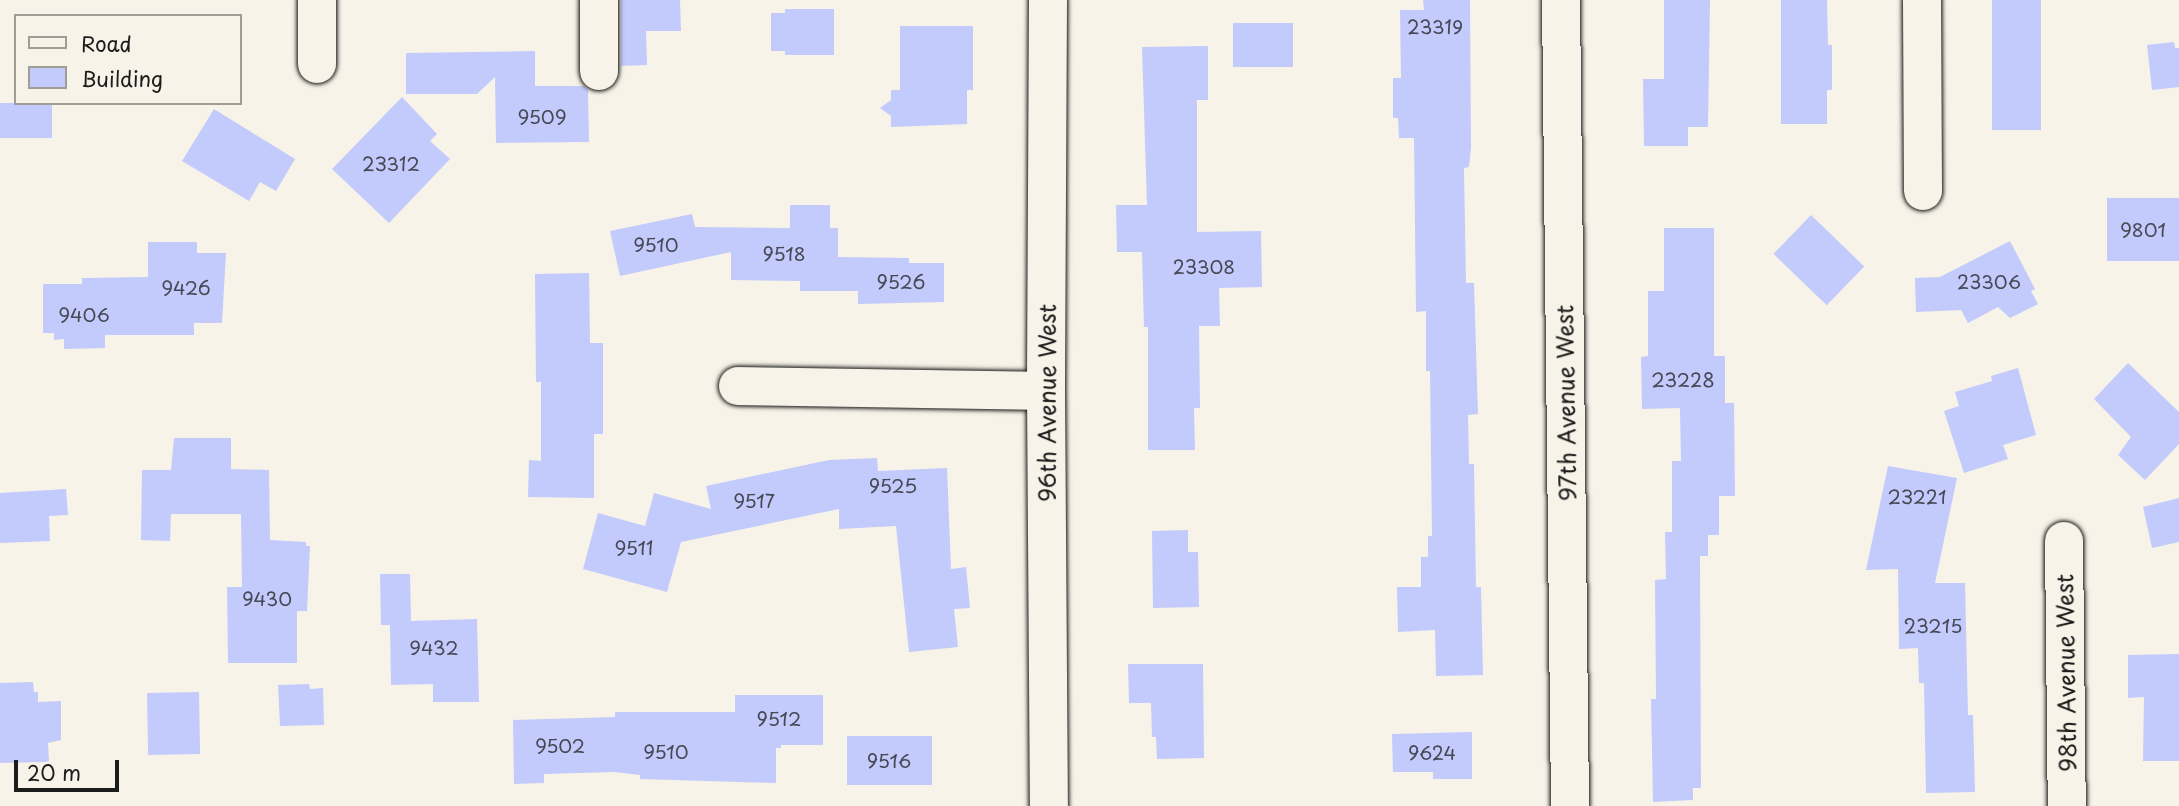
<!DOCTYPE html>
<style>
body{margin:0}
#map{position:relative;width:2179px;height:806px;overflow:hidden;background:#f7f3e8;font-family:"Playpen Sans",sans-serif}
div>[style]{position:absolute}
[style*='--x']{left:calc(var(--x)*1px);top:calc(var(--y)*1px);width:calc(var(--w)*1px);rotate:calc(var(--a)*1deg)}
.building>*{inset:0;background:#c3cafc;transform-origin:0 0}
.roads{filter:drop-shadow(0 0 2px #1c1c1c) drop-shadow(0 0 2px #1c1c1c)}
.minor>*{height:38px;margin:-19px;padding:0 19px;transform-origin:19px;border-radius:19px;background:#f7f3e8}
span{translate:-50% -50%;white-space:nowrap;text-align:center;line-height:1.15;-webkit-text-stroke:7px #f7f3e8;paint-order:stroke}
.number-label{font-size:19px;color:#464854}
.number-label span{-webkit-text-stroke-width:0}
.street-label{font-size:23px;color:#1c1c1c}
.legend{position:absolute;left:14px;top:14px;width:228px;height:91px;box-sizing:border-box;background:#f7f3e8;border:2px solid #9f9d96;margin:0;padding:9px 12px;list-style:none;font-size:21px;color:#1c1c1c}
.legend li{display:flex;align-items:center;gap:14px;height:35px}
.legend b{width:35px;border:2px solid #9f9d96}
.scale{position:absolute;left:14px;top:760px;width:105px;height:32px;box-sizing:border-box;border:4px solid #1c1c1c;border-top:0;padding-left:9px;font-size:21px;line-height:24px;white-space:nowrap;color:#1c1c1c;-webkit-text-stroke:5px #f7f3e8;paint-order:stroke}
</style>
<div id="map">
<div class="building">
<i style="clip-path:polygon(621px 0,680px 0,681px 31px,646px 31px,647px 65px,621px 66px)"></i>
<i style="clip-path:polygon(1423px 0,1470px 0,1471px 148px,1469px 167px,1464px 168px,1466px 283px,1474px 283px,1478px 414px,1468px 415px,1469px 464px,1474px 464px,1476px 587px,1481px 587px,1483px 675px,1436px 676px,1435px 630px,1398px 632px,1397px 587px,1421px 587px,1421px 557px,1428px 557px,1428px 536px,1432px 536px,1430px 371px,1426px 371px,1426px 311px,1416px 312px,1414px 138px,1399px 138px,1398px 118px,1393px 118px,1393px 78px,1401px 78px,1400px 10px,1424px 10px)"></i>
<i style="clip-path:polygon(1664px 0,1710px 0,1708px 127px,1688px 127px,1688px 146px,1644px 146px,1643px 79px,1664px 79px)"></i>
<i style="clip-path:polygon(1781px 0,1827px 0,1828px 45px,1832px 45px,1832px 90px,1827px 90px,1827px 124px,1781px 124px)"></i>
<i style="left:1992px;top:0;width:49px;height:130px"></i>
<i style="clip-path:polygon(785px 9px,834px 9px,834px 55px,785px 55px,785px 51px,771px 51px,771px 13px,785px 13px)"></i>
<i style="left:1233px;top:23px;width:60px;height:44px"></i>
<i style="clip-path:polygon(900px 26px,973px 26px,973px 90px,967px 90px,967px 124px,891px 127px,891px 116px,880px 108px,891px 100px,891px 90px,900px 90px)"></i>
<i style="clip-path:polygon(2174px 42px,2175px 48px,2179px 48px,2179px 87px,2152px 90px,2147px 45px)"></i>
<i style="clip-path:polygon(1208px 46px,1208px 100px,1197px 100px,1197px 232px,1261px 231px,1262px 287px,1219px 288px,1220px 326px,1199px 326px,1200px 408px,1194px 408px,1195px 450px,1148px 450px,1148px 327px,1144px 327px,1142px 252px,1117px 252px,1116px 205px,1147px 205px,1142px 47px)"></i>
<i style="clip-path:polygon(535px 51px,535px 86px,584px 86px,588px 90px,589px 142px,496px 143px,495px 77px,477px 94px,406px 94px,406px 53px)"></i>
<i style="clip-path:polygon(402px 97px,437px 134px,430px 141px,450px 159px,389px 223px,332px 169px)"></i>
<i style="left:0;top:103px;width:52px;height:35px"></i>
<i style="clip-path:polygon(214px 109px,295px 159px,276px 191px,260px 182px,249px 201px,182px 161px)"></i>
<i style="left:2107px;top:198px;width:72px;height:63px"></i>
<i style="clip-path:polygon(790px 205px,830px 205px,830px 228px,838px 228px,838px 257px,909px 258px,909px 263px,944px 263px,944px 302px,858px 304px,858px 291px,800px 291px,800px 281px,731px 280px,731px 252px,620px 276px,610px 231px,692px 214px,695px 227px,790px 228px)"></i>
<i style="left:1811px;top:215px;width:74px;height:54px;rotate:44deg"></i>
<i style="clip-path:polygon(1664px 228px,1714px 228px,1714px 356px,1725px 356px,1725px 403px,1734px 403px,1735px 496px,1719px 496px,1719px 535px,1708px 535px,1708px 556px,1700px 556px,1701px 788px,1693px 788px,1693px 800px,1653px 802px,1651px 699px,1656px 699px,1655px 580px,1666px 579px,1665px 532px,1672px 532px,1672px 461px,1681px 461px,1680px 408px,1642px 409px,1641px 357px,1648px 356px,1648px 291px,1664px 291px)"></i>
<i style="clip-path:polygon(2010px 241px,2035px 289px,2031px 291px,2038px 304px,2010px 318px,1998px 307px,1968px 323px,1961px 310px,1916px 312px,1915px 278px,1940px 277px)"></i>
<i style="clip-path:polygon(148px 242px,197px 242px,197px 253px,226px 253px,222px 323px,194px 323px,194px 335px,105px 335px,105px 348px,64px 349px,64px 339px,54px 340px,54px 333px,43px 333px,43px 284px,82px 284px,82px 278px,148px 277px)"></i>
<i style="clip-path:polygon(589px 273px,590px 343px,603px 343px,603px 434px,594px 434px,594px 498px,528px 497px,529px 460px,541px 461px,541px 382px,536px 382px,535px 274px)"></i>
<i style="clip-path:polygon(2128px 363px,2179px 412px,2179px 444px,2145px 480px,2118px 455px,2131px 437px,2094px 399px)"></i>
<i style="clip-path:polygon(2018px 368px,2036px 435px,2003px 445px,2008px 459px,1964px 473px,1944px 411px,1959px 406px,1955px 392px,1992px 381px,1991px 376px)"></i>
<i style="clip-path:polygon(174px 438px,231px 438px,231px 469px,269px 470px,270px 540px,306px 542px,306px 546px,310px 546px,307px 611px,297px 611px,297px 663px,228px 663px,227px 587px,242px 587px,241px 514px,171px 514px,170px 541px,141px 540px,142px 470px,171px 470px)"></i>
<i style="clip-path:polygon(877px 458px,878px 471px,947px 468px,951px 569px,966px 567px,970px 608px,954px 609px,958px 647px,909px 652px,896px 526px,839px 529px,839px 509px,681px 542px,667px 592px,583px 569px,598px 513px,645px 526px,654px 493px,711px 509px,706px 486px,829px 460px)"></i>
<i style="clip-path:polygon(1888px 466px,1957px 478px,1935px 583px,1965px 583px,1968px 715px,1973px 715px,1975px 792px,1926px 793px,1924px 683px,1919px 683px,1918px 648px,1899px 649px,1898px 569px,1866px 570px)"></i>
<i style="clip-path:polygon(66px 489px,68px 515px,49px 516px,50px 541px,0 543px,0 493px)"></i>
<i style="clip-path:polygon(2179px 498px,2179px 542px,2152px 548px,2143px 507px)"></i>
<i style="clip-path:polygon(1188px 530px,1188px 552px,1198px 552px,1199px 607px,1153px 608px,1152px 531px)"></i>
<i style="clip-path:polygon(380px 574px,410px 574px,411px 621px,477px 619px,479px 702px,433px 702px,433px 684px,391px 685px,390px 625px,381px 625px)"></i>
<i style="clip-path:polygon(2179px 654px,2179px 761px,2143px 761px,2144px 697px,2128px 698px,2128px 655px)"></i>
<i style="clip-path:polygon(1128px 664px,1203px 664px,1204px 758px,1157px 759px,1156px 737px,1152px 737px,1151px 703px,1129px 703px)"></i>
<i style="clip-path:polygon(33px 682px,34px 692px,38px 692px,38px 702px,61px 701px,61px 740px,48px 743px,49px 762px,0 763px,0 683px)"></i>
<i style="clip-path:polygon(309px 684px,310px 689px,323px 688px,324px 725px,280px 726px,278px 685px)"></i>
<i style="left:199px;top:692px;width:62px;height:52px;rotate:89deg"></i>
<i style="clip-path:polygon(735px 695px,823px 695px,823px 745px,781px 745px,781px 748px,776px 748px,776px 783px,640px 779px,640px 775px,614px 772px,544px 774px,544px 783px,514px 784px,513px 720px,615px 717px,615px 712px,735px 712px)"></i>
<i style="clip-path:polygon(1472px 732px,1472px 779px,1433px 779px,1433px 772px,1393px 772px,1392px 734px)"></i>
<i style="left:847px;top:736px;width:85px;height:49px"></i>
</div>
<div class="roads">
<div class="minor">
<i style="--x:317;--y:0;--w:64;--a:90"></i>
<i style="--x:599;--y:0;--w:71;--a:90"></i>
<i style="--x:1048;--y:0;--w:391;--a:90.3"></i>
<i style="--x:1046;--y:391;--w:415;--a:89.6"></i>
<i style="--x:1561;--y:0;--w:806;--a:89.36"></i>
<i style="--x:1922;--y:0;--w:191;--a:89.7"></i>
<i style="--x:738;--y:386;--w:308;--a:0.9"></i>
<i style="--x:2064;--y:541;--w:265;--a:89.4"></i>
</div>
</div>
<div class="number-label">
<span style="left:1435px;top:27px">23319</span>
<span style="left:542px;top:117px">9509</span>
<span style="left:391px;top:164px">23312</span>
<span style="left:2143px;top:230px">9801</span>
<span style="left:656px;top:245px">9510</span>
<span style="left:784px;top:254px">9518</span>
<span style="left:1204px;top:267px">23308</span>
<span style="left:901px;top:282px">9526</span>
<span style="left:1989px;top:282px">23306</span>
<span style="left:186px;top:288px">9426</span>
<span style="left:84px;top:315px">9406</span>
<span style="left:1683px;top:380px">23228</span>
<span style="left:893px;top:486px">9525</span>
<span style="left:1917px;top:497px">23221</span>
<span style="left:754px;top:501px">9517</span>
<span style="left:634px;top:548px">9511</span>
<span style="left:267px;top:599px">9430</span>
<span style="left:1933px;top:626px">23215</span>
<span style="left:434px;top:648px">9432</span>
<span style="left:779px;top:719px">9512</span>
<span style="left:560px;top:746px">9502</span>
<span style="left:666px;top:752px">9510</span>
<span style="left:1432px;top:753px">9624</span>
<span style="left:889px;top:761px">9516</span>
</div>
<div class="street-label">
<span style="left:1047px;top:403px;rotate:-90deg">96th Avenue West</span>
<span style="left:1566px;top:403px;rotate:-91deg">97th Avenue West</span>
<span style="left:2066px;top:673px;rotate:-91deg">98th Avenue West</span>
</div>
<ul class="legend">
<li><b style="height:9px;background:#f7f3e8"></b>Road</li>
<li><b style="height:19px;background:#c3cafc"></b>Building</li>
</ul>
<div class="scale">20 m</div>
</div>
